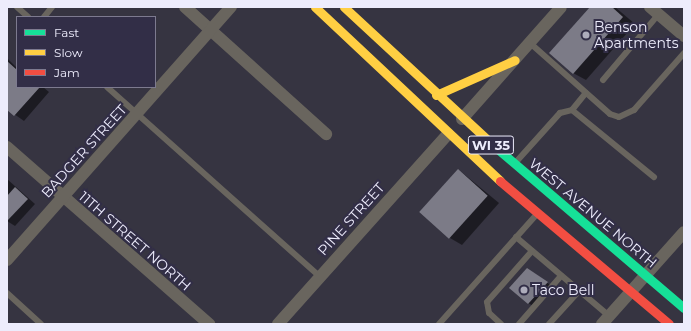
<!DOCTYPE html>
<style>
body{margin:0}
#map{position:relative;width:691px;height:331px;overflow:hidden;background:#363441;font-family:Montserrat,sans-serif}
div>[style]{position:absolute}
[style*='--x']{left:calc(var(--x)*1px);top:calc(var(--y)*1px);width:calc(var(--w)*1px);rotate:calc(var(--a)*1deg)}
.shadow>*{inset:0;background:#0007}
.building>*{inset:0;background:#7c7b87;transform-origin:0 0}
.lane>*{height:6px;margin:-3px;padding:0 3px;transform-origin:3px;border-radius:3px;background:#69655e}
.street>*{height:12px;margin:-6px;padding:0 6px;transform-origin:6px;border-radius:6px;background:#69655e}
.fast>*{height:9px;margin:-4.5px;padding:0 4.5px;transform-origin:4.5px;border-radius:4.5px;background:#16e098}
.slow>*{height:9px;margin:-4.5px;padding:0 4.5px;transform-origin:4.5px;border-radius:4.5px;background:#ffcf43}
.jam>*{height:9px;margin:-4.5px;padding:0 4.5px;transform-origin:4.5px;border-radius:4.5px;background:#f24e42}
.dots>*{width:11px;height:11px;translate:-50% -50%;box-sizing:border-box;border:2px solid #322e47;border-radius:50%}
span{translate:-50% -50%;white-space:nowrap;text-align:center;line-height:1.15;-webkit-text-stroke:4px #322e47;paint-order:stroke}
.shield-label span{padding:1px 3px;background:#322e47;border:1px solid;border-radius:3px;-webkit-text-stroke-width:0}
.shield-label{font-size:13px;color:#edecfc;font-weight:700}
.poi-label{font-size:14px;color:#edecfc}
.left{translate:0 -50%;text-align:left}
.street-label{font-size:14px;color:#edecfc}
.frame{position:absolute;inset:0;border:8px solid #edecfc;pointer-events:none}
.legend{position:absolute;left:16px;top:16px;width:140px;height:72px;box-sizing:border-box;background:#322e47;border:1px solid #7d7a8f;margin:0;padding:5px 7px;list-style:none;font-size:12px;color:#edecfc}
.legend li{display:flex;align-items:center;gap:8px;height:20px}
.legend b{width:20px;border:1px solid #7d7a8f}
</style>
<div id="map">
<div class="shadow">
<i style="clip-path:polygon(591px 7px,615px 7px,635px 24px,586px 80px,573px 73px)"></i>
<i style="clip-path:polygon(7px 58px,17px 68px,17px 87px,43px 87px,49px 92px,24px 121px,7px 109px)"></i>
<i style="clip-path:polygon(459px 170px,499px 203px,462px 245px,450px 238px)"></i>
<i style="clip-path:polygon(7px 179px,35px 204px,15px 226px,7px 221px)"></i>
<i style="clip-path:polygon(534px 273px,553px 287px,535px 307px,528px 303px)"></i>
</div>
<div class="building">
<i style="clip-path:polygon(590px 7px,612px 7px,623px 17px,573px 74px,549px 53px)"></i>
<i style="clip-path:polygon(7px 61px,17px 70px,17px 87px,40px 87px,14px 116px,7px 110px)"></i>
<i style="left:458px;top:169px;width:40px;height:58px;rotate:42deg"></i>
<i style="clip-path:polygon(15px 187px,28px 199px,7px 221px,7px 196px)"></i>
<i style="clip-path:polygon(527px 268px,548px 282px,528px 304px,509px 288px)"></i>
</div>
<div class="lane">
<i style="--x:17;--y:7;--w:15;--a:42"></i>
<i style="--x:44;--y:17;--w:13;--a:-51"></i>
<i style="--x:530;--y:43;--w:107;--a:41.6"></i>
<i style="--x:610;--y:114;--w:9;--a:18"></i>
<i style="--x:619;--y:117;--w:17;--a:-25"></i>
<i style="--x:634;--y:110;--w:76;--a:-48.7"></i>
<i style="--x:603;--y:80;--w:85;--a:-49.8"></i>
<i style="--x:107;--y:87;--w:285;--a:41.7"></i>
<i style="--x:572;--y:110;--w:22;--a:-51"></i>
<i style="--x:516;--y:162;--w:66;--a:-48.1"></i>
<i style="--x:560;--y:113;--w:12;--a:-14"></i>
<i style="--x:572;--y:110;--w:106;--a:39.3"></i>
<i style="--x:516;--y:237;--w:122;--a:40.3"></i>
<i style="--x:7;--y:293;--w:46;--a:42.4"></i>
<i style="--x:439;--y:324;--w:146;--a:-48.3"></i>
<i style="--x:501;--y:324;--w:16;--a:-137"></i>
<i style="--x:489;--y:313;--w:11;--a:-100"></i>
<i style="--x:487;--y:302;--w:68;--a:-48.6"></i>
<i style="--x:519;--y:324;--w:64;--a:-48.8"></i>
<i style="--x:549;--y:324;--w:45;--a:-47.7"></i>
</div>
<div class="street">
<i style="--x:185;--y:7;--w:190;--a:42"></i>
<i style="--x:650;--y:7;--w:45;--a:40.5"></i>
<i style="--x:462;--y:119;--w:149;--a:-48.5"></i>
<i style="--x:7;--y:147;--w:269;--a:41.2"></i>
<i style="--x:7;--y:260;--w:338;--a:-48.5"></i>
<i style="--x:278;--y:324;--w:255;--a:-48.2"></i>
<i style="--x:602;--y:324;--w:123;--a:-48.3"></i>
</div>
<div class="fast">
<i style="--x:493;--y:145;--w:251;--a:40.5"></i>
</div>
<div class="slow">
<i style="--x:315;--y:7;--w:254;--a:43.2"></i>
<i style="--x:344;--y:7;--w:203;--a:42.8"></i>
<i style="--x:436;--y:95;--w:86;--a:-23.9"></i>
</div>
<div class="jam">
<i style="--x:500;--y:181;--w:221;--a:40.2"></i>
</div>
<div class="dots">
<i style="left:586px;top:35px;background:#adacbb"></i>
<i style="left:524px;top:290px;background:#adacbb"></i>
</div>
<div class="shield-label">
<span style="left:491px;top:145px">WI 35</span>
</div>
<div class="poi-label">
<span class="left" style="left:594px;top:35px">Benson<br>Apartments</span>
<span class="left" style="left:532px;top:290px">Taco Bell</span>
</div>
<div class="street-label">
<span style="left:84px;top:151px;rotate:-48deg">BADGER STREET</span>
<span style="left:593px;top:213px;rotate:40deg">WEST AVENUE NORTH</span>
<span style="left:351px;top:219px;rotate:-48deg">PINE STREET</span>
<span style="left:135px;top:241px;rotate:41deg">11TH STREET NORTH</span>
</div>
<div class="frame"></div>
<ul class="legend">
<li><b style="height:5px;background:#16e098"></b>Fast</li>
<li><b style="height:5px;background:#ffcf43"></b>Slow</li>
<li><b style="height:5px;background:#f24e42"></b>Jam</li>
</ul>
</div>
